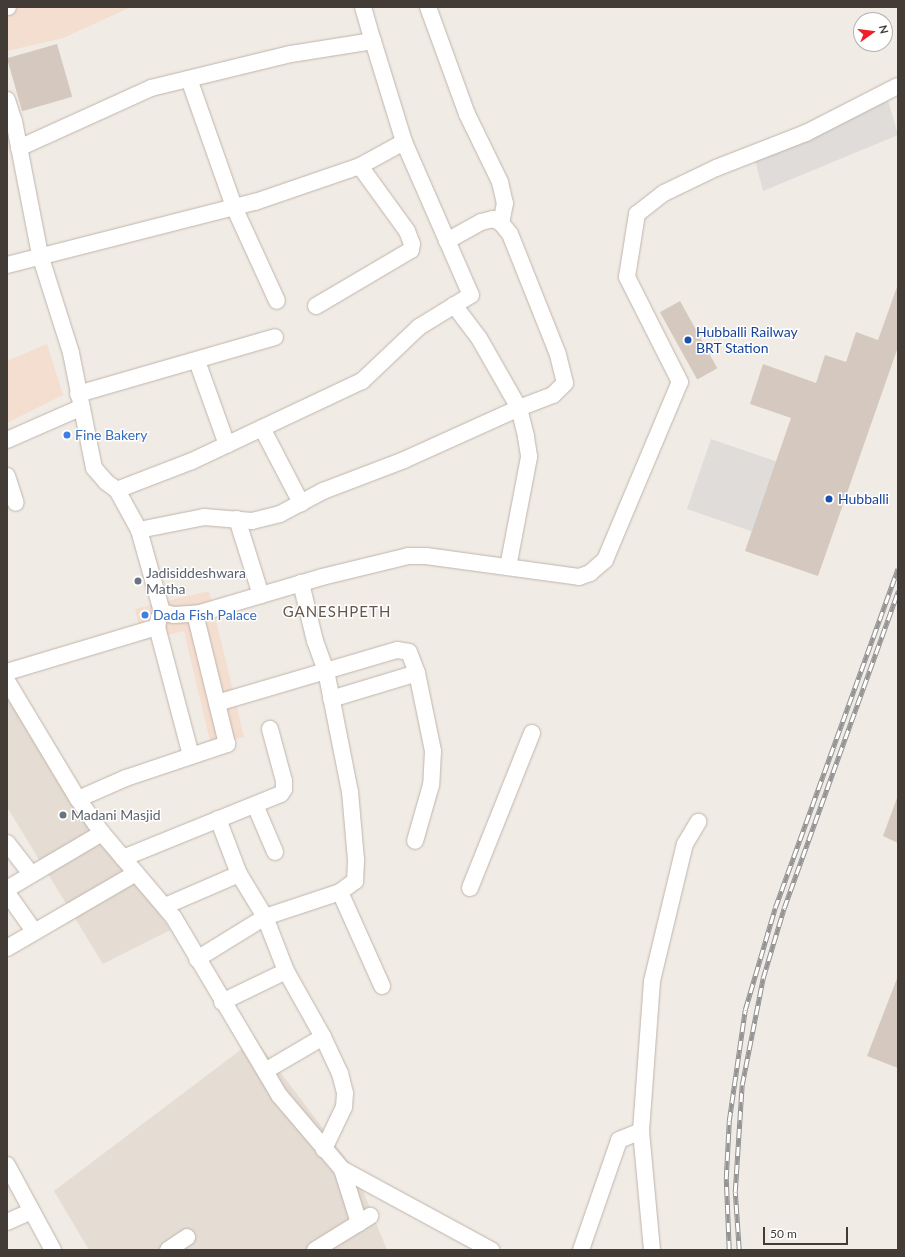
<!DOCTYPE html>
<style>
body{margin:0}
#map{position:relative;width:905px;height:1257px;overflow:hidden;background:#f1ebe5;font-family:Lato,sans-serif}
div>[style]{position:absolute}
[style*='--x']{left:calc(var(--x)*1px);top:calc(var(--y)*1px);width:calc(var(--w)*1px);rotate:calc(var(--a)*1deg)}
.residential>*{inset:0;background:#e5dcd3}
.commercial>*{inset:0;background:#f3ded0}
.parking>*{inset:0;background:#dfdcda;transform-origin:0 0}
.building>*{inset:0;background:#d5c8be;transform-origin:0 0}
.roads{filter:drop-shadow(0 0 1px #bfb4ab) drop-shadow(0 0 1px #bfb4ab)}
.minor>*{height:16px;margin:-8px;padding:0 8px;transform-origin:8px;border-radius:8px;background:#fff}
.rail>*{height:4.5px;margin-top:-2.25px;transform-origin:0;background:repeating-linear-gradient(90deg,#fff 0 9px,#949494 0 18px);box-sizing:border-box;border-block:1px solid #949494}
.dots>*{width:11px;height:11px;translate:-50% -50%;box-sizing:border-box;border:2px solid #fff;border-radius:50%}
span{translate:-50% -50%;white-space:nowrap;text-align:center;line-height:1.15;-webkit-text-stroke:3px #fff;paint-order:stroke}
.transit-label{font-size:14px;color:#164399}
.left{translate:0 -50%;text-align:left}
.shop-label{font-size:14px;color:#366cbe}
.worship-label{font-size:14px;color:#5b616d}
.neighbourhood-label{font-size:15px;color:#66574d;letter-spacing:1px}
.frame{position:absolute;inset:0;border:8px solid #433b35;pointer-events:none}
.north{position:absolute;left:853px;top:12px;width:40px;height:40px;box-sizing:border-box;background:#fff;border:1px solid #b4b1ae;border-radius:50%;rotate:76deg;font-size:11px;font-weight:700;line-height:16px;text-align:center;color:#433b35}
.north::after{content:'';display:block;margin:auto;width:14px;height:18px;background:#ee1f27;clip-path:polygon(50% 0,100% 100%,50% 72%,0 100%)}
.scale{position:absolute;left:763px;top:1227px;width:85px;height:18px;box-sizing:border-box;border:2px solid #433b35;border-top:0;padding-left:5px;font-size:12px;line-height:14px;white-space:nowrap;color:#433b35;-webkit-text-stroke:3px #fff;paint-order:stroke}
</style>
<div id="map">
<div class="residential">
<i style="clip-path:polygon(7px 671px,170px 930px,103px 964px,7px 807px)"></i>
<i style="clip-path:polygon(255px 1039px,354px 1169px,387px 1250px,89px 1250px,54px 1191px)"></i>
</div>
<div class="commercial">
<i style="clip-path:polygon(7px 7px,131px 7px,63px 38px,7px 51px)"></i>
<i style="clip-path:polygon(47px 344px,63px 395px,7px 423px,7px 361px)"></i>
<i style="clip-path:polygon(209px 591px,244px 737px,211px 745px,184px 631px,143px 641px,135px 609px)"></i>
</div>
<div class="parking">
<i style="clip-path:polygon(888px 100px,898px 135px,763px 191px,755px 160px)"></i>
<i style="left:711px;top:439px;width:69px;height:74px;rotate:19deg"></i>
</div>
<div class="building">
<i style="left:57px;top:44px;width:55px;height:52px;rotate:74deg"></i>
<i style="clip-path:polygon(897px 287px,898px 347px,818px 576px,745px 551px,791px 418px,750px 404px,763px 364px,816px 383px,825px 355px,846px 362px,856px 332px,878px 340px)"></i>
<i style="left:680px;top:301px;width:77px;height:23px;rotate:61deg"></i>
<i style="clip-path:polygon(897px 798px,898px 798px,898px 843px,883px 836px)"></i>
<i style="clip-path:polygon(898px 976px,898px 1068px,867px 1056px)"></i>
</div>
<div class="roads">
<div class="minor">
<i style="--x:7;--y:7;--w:1;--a:0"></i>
<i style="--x:363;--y:7;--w:35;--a:74"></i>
<i style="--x:428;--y:7;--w:114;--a:70"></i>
<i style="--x:467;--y:114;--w:76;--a:64.1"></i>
<i style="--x:500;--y:182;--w:22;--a:77"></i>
<i style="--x:505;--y:203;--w:20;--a:101"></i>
<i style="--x:189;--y:79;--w:136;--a:70.6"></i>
<i style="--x:234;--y:207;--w:103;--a:65.4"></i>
<i style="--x:7;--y:100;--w:22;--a:72"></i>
<i style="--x:14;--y:121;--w:136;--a:79"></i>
<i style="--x:40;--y:255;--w:103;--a:72.4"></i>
<i style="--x:71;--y:353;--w:117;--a:78.7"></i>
<i style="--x:94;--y:468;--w:18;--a:49"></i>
<i style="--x:106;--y:482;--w:14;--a:36"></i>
<i style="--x:117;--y:490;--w:46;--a:61.2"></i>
<i style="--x:139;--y:530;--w:85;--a:74.3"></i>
<i style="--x:162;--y:612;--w:12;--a:14"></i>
<i style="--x:174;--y:615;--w:26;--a:-4"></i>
<i style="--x:200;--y:613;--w:127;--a:-16.4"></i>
<i style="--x:322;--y:577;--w:89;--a:-13.7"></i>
<i style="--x:408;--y:556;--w:18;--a:0"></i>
<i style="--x:426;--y:556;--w:154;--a:7.8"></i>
<i style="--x:579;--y:577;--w:12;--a:-20"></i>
<i style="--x:590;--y:573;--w:20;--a:-41"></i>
<i style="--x:605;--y:560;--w:193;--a:-67.2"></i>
<i style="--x:680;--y:382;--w:118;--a:-116.8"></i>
<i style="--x:627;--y:277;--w:64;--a:-81"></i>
<i style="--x:637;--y:214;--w:34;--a:-38"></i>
<i style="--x:664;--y:193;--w:58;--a:-25.7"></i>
<i style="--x:716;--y:168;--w:97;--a:-21.3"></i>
<i style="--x:806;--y:133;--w:103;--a:-27.1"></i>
<i style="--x:19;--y:148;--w:145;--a:-24.4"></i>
<i style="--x:151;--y:88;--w:144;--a:-13.7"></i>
<i style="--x:291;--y:54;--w:83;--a:-9"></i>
<i style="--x:373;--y:41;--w:106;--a:72.9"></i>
<i style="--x:404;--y:142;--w:167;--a:66.4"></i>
<i style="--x:471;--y:295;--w:61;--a:148.4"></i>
<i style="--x:419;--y:327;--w:79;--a:136.5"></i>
<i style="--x:362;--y:381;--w:188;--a:154.8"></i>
<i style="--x:192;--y:461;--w:80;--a:158.9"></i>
<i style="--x:7;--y:265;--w:256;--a:-14.3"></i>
<i style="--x:255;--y:202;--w:111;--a:-18.9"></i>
<i style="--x:360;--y:166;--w:50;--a:-28.6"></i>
<i style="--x:454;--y:305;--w:41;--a:52.9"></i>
<i style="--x:479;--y:338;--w:81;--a:60.3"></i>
<i style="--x:519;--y:408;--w:30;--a:76"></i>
<i style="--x:526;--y:437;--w:20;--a:81"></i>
<i style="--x:529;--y:457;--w:112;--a:100.8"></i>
<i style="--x:316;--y:306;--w:110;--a:-30.5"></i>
<i style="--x:411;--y:250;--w:6;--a:-81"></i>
<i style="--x:412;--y:244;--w:14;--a:-111"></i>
<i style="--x:407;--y:231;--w:80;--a:-125.9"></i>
<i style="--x:197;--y:361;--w:89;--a:70.3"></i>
<i style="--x:78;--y:394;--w:205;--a:-16.1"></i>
<i style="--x:262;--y:428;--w:85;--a:62.5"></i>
<i style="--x:7;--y:440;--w:80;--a:-23.7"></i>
<i style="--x:7;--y:476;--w:28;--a:72"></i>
<i style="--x:237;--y:519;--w:80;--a:72.5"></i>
<i style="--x:139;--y:530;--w:66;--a:-11.3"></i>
<i style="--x:204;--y:517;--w:48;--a:4.8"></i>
<i style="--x:252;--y:521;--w:29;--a:-14"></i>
<i style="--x:280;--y:514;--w:49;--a:-28.1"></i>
<i style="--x:323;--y:491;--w:87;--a:-20.9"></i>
<i style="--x:404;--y:460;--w:126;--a:-24.3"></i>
<i style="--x:519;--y:408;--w:36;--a:-21"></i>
<i style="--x:553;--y:395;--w:17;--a:-45"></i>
<i style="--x:565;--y:383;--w:32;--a:-104"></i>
<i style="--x:557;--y:352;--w:127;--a:-111.7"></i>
<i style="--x:510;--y:234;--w:14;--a:-129"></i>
<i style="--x:501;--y:223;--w:9;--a:-153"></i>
<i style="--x:493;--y:219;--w:12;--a:166"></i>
<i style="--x:481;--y:222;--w:39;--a:151"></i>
<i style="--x:159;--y:617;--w:10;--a:101"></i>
<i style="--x:157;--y:627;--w:133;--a:75.2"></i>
<i style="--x:7;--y:672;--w:157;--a:-16.7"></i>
<i style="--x:7;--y:681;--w:138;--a:59"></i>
<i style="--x:78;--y:799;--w:42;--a:54.8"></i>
<i style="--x:102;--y:833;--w:111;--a:49.7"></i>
<i style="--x:174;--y:918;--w:206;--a:59.3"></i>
<i style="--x:279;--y:1095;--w:97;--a:49.6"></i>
<i style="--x:342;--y:1169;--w:57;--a:72.5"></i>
<i style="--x:331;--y:699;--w:90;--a:-16.8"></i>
<i style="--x:217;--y:703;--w:188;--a:-16.4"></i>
<i style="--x:397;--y:650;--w:12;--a:9"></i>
<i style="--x:409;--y:652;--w:22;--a:69"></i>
<i style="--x:417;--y:673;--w:80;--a:78.4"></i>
<i style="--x:433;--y:751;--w:34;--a:93"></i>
<i style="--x:431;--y:785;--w:58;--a:105.9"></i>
<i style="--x:78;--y:799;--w:52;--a:-23.6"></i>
<i style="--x:126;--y:778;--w:107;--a:-18.6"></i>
<i style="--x:227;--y:744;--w:134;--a:-103.8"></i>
<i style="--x:255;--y:805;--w:51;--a:66.9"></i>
<i style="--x:218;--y:819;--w:59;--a:69.1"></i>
<i style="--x:239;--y:874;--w:50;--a:58.8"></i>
<i style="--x:265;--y:917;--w:58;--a:68.7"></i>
<i style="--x:286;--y:971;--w:76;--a:60.7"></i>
<i style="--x:323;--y:1037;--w:67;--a:149.6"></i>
<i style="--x:7;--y:843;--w:39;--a:52"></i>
<i style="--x:123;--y:858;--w:170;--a:-22.1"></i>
<i style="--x:281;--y:794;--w:6;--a:-59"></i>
<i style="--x:284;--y:789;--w:8;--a:-90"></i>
<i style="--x:284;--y:781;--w:54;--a:-105.1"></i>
<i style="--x:470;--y:888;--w:167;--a:-68.2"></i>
<i style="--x:7;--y:889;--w:110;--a:-30.5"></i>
<i style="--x:340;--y:892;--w:103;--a:65.9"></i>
<i style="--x:7;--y:893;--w:47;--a:54.6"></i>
<i style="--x:165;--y:906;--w:81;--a:-23.4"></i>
<i style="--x:7;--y:948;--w:149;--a:-30.2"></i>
<i style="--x:197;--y:959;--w:80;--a:-31.7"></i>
<i style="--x:265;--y:917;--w:79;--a:-18.4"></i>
<i style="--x:340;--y:892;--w:19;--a:-36"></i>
<i style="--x:355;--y:881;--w:21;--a:-87"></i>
<i style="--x:356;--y:860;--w:68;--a:-95"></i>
<i style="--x:350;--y:792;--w:123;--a:-101.2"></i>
<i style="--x:326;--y:671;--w:32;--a:-110"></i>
<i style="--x:315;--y:641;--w:60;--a:-103.6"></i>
<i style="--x:222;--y:1002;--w:71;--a:-25.8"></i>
<i style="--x:323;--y:1037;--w:40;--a:65"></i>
<i style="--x:340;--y:1073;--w:21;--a:76"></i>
<i style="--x:345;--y:1093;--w:14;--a:94"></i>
<i style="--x:344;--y:1107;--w:47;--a:115.5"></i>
<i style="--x:7;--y:1165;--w:97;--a:61.6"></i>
<i style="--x:342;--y:1169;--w:170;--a:28.5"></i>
<i style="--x:7;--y:1222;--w:27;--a:-24"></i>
<i style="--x:168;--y:1250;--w:23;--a:-34"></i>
<i style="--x:315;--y:1250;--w:65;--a:-31.7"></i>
<i style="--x:581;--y:1250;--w:116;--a:-70.9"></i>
<i style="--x:619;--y:1140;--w:24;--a:-22"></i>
<i style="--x:652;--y:1250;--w:120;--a:-95.3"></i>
<i style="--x:641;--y:1131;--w:150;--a:-85.8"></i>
<i style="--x:652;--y:981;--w:141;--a:-76.5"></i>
<i style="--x:685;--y:844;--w:26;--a:-59"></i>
</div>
</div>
<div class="rail">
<i style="--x:729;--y:1250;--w:71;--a:-92.4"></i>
<i style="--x:726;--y:1179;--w:58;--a:-87"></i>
<i style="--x:729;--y:1121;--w:112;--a:-81.8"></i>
<i style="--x:745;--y:1010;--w:106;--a:-73.6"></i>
<i style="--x:775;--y:908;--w:361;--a:-70.1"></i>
<i style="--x:739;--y:1250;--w:58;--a:-93.9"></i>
<i style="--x:735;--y:1192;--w:107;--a:-86.3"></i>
<i style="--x:742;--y:1085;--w:109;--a:-78.9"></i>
<i style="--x:763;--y:978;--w:73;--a:-73.3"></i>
<i style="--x:784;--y:908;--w:337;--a:-70.2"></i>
</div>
<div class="dots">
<i style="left:688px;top:340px;background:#1a4fb4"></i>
<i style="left:67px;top:435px;background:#3f7fe0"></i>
<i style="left:829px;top:499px;background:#1a4fb4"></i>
<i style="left:138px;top:581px;background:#6b7280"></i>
<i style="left:145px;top:615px;background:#3f7fe0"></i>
<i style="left:63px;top:815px;background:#6b7280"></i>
</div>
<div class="transit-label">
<span class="left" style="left:696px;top:340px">Hubballi Railway<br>BRT Station</span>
<span class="left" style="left:838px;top:499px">Hubballi</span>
</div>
<div class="shop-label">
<span class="left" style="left:75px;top:435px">Fine Bakery</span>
<span class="left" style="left:153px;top:615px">Dada Fish Palace</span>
</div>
<div class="worship-label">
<span class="left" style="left:146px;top:581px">Jadisiddeshwara<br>Matha</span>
<span class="left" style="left:71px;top:815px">Madani Masjid</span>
</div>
<div class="neighbourhood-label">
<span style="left:337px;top:612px">GANESHPETH</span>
</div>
<div class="frame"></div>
<div class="north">N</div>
<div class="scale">50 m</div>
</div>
